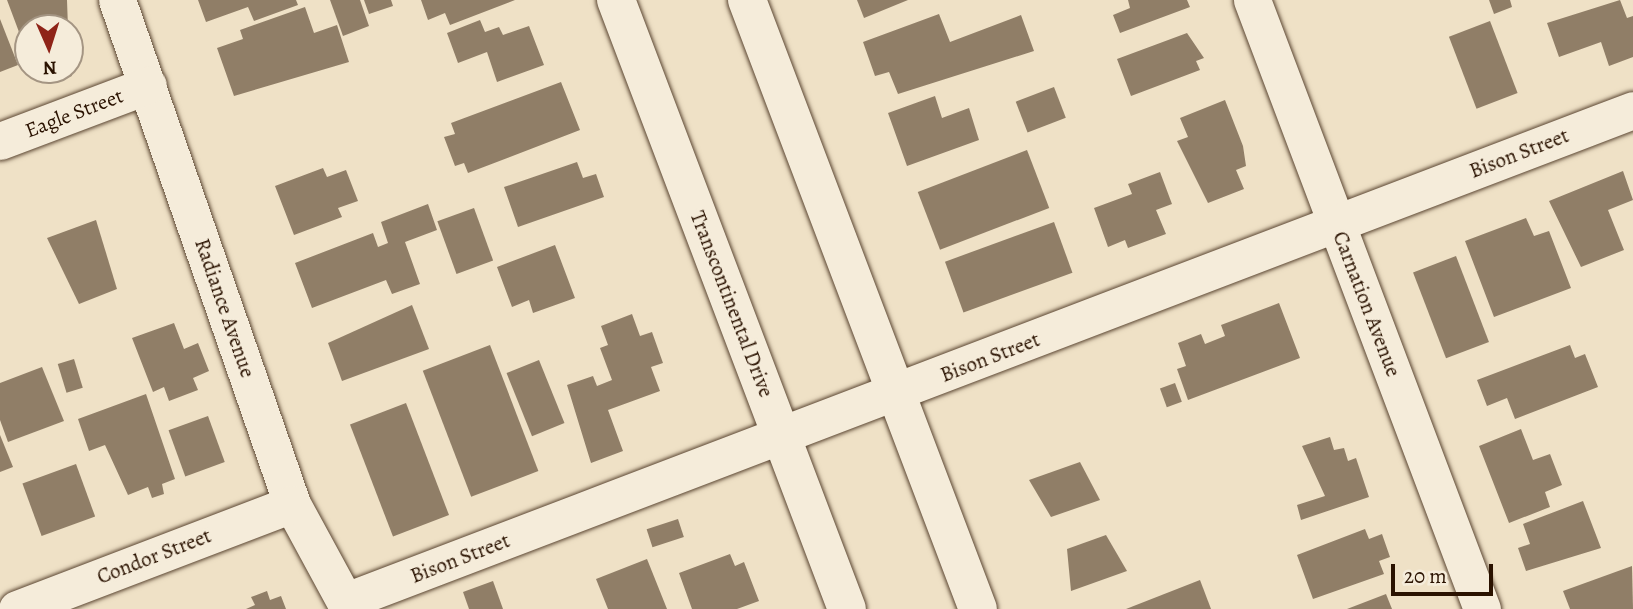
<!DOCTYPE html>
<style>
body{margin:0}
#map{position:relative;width:1633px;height:609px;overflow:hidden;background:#efe1c6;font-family:Alegreya,serif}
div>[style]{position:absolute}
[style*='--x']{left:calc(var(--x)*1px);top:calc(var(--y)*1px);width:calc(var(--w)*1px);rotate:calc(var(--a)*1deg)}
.building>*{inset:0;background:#907e67;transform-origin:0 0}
.roads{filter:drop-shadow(0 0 2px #5b4632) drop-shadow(0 0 2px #5b4632)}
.street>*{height:37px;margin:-18.5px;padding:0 18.5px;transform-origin:18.5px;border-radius:18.5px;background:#f5ecda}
.secondary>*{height:38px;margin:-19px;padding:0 19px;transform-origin:19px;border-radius:19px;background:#f5ecda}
span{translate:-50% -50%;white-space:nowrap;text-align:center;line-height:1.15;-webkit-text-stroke:5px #f5ecda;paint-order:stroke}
.street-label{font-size:21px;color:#2a1200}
.north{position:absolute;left:14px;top:14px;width:70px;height:70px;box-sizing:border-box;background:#f5ecda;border:2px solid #a49583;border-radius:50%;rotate:177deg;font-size:19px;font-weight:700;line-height:28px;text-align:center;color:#2a1200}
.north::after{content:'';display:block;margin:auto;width:24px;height:32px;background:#8f2418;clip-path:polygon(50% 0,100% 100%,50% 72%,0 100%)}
.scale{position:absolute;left:1391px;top:564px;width:102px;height:32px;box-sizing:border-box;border:4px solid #2a1200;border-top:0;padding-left:9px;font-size:21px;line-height:24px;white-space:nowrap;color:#2a1200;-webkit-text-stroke:5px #f5ecda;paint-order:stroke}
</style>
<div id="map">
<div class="building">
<i style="clip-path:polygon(7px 0,67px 0,68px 28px,28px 28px,28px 56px)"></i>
<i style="clip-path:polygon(198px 0,296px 0,298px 5px,254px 21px,248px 7px,206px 22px)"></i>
<i style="clip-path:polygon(330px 0,360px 0,369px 26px,343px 36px)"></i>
<i style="clip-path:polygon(364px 0,391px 0,393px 6px,369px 14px)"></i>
<i style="clip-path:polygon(421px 0,515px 0,450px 25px,445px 13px,428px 20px)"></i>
<i style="clip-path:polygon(857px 0,908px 0,864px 18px)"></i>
<i style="clip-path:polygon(1128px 0,1187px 0,1190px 7px,1120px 33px,1113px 15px,1130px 8px)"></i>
<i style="clip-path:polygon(1489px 0,1510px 0,1512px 7px,1494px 14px)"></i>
<i style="clip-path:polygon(1620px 0,1627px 18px,1633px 16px,1633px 57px,1609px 66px,1601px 42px,1559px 57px,1547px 23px)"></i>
<i style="clip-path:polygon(305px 7px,314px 33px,337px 25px,349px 62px,234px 96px,217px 48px,243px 39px,240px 30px)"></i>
<i style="clip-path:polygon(939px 14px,950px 42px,1021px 15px,1034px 51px,898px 94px,889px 72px,875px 76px,863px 42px)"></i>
<i style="clip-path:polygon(0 19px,18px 65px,0 72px)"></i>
<i style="clip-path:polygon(480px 20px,485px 32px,499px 27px,503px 35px,529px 26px,544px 65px,497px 82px,487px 52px,458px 63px,447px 33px)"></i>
<i style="left:1490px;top:21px;width:77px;height:44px;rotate:69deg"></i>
<i style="clip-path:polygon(1187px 33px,1204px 58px,1196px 61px,1200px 70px,1131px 96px,1117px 59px)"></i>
<i style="clip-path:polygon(49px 70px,70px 70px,72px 76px,54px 82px)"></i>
<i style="clip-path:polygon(561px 82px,580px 130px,468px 173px,464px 163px,455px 166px,444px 137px,455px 134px,451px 123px)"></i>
<i style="left:1054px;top:87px;width:33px;height:41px;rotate:69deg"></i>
<i style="clip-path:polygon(935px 96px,942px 118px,969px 108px,979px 140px,907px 166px,888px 113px)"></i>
<i style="clip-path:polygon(1225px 100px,1243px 146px,1246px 166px,1236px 170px,1244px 189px,1208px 203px,1177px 141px,1188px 137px,1180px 118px)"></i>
<i style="left:1027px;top:150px;width:62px;height:117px;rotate:69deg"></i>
<i style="clip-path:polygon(577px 162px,583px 178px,596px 174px,604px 197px,518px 227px,504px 187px)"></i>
<i style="clip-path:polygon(323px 168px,327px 177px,346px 170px,358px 201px,338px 208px,342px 217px,294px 235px,275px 186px)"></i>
<i style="clip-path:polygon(1623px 171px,1633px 200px,1608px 210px,1624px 250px,1581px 267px,1549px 201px)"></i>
<i style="clip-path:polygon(1160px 172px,1172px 204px,1156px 210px,1166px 234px,1128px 248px,1125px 240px,1108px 247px,1094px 208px,1132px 194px,1128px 184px)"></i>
<i style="clip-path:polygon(428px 204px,437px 230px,405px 242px,420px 284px,392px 294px,386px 280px,312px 308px,295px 263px,373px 233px,378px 247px,388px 243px,381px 222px)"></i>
<i style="left:474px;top:208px;width:56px;height:39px;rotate:70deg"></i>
<i style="clip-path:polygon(1526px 218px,1534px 236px,1549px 231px,1571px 288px,1494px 317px,1465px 241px)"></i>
<i style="clip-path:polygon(96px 220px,117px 289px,79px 304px,47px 238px)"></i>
<i style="left:1054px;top:222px;width:54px;height:116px;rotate:70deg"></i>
<i style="clip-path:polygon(555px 245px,575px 298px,533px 313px,529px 300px,512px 307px,497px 267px)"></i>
<i style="left:1456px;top:256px;width:92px;height:46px;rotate:69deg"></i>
<i style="clip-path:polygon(1279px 303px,1300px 358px,1188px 400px,1177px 369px,1186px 366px,1178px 343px,1201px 334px,1205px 344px,1225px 336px,1221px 325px)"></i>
<i style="clip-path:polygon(412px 305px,429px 349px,342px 381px,328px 343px)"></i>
<i style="clip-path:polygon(632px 314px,640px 336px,652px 332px,663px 363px,651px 367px,660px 391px,608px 410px,623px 451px,591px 463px,567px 385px,593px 376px,597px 386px,612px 380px,600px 348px,608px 345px,601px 326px)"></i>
<i style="clip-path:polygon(174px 323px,184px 349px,198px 343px,209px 371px,193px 378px,198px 390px,169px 401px,164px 387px,153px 392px,132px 338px)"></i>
<i style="left:490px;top:345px;width:135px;height:72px;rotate:69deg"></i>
<i style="clip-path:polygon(1570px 345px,1575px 358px,1585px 354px,1598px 387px,1515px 419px,1507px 398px,1487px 406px,1477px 380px)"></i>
<i style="left:74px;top:359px;width:30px;height:17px;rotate:73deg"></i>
<i style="left:539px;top:360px;width:68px;height:35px;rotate:68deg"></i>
<i style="clip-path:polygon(42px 367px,64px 421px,8px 442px,0 420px,0 383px)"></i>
<i style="left:1175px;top:383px;width:20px;height:16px;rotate:70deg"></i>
<i style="clip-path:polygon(146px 394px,175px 479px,162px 484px,164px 494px,152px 498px,148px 487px,128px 495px,105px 445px,89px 451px,78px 419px)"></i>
<i style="left:406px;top:403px;width:120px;height:60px;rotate:69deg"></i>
<i style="left:208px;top:416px;width:49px;height:42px;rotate:70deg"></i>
<i style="clip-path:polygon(1521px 429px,1533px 460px,1550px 454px,1562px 485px,1545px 492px,1550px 507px,1509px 523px,1479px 446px)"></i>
<i style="clip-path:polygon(0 435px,13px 467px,0 472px)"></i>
<i style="clip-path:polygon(1330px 437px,1334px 450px,1344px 448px,1348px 461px,1356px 458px,1369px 497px,1301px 520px,1297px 505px,1325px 496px,1302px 446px)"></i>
<i style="clip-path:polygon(1080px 462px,1100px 500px,1051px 517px,1029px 480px)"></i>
<i style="left:76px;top:464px;width:56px;height:57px;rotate:70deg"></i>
<i style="clip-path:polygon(1583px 501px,1601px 548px,1526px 571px,1518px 548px,1530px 544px,1523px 524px)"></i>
<i style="left:678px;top:519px;width:19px;height:33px;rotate:72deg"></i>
<i style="clip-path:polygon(1365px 529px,1369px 539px,1382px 534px,1390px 557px,1379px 561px,1384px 574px,1313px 599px,1297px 555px)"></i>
<i style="clip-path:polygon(1106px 535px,1127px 571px,1071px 591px,1067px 549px)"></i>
<i style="clip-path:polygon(730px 554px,735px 566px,744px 562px,759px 601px,737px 609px,692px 609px,679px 573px)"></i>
<i style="clip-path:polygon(647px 559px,667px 609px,608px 609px,596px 579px)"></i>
<i style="clip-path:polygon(1632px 566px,1633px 609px,1570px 609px,1563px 591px)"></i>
<i style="clip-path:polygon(1200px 580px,1211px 609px,1126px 609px)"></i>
<i style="clip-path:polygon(493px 581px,503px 609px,469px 609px,463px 592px)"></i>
<i style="clip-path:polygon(267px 591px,270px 600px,281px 596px,286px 609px,246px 609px,255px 605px,251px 597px)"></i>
<i style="clip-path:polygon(1386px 594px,1392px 609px,1347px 609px)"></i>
</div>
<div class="roads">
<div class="street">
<i style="--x:117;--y:0;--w:534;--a:70.85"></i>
<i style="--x:292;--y:504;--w:119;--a:61.5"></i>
<i style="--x:1252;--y:0;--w:651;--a:69.31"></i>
<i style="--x:0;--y:141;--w:158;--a:-20.7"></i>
<i style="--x:346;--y:601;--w:1377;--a:-20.88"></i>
<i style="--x:17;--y:609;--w:294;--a:-20.9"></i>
</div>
<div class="secondary">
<i style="--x:616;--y:0;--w:651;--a:69.23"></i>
<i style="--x:747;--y:0;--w:651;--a:69.23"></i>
</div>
</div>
<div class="street-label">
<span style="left:74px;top:113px;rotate:-21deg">Eagle Street</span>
<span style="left:1519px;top:153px;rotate:-21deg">Bison Street</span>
<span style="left:732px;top:304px;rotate:69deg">Transcontinental Drive</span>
<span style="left:1367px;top:304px;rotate:69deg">Carnation Avenue</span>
<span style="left:225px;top:308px;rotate:71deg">Radiance Avenue</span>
<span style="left:990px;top:357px;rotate:-21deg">Bison Street</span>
<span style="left:154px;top:556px;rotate:-21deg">Condor Street</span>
<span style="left:460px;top:558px;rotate:-21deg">Bison Street</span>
</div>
<div class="north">N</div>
<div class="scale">20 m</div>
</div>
